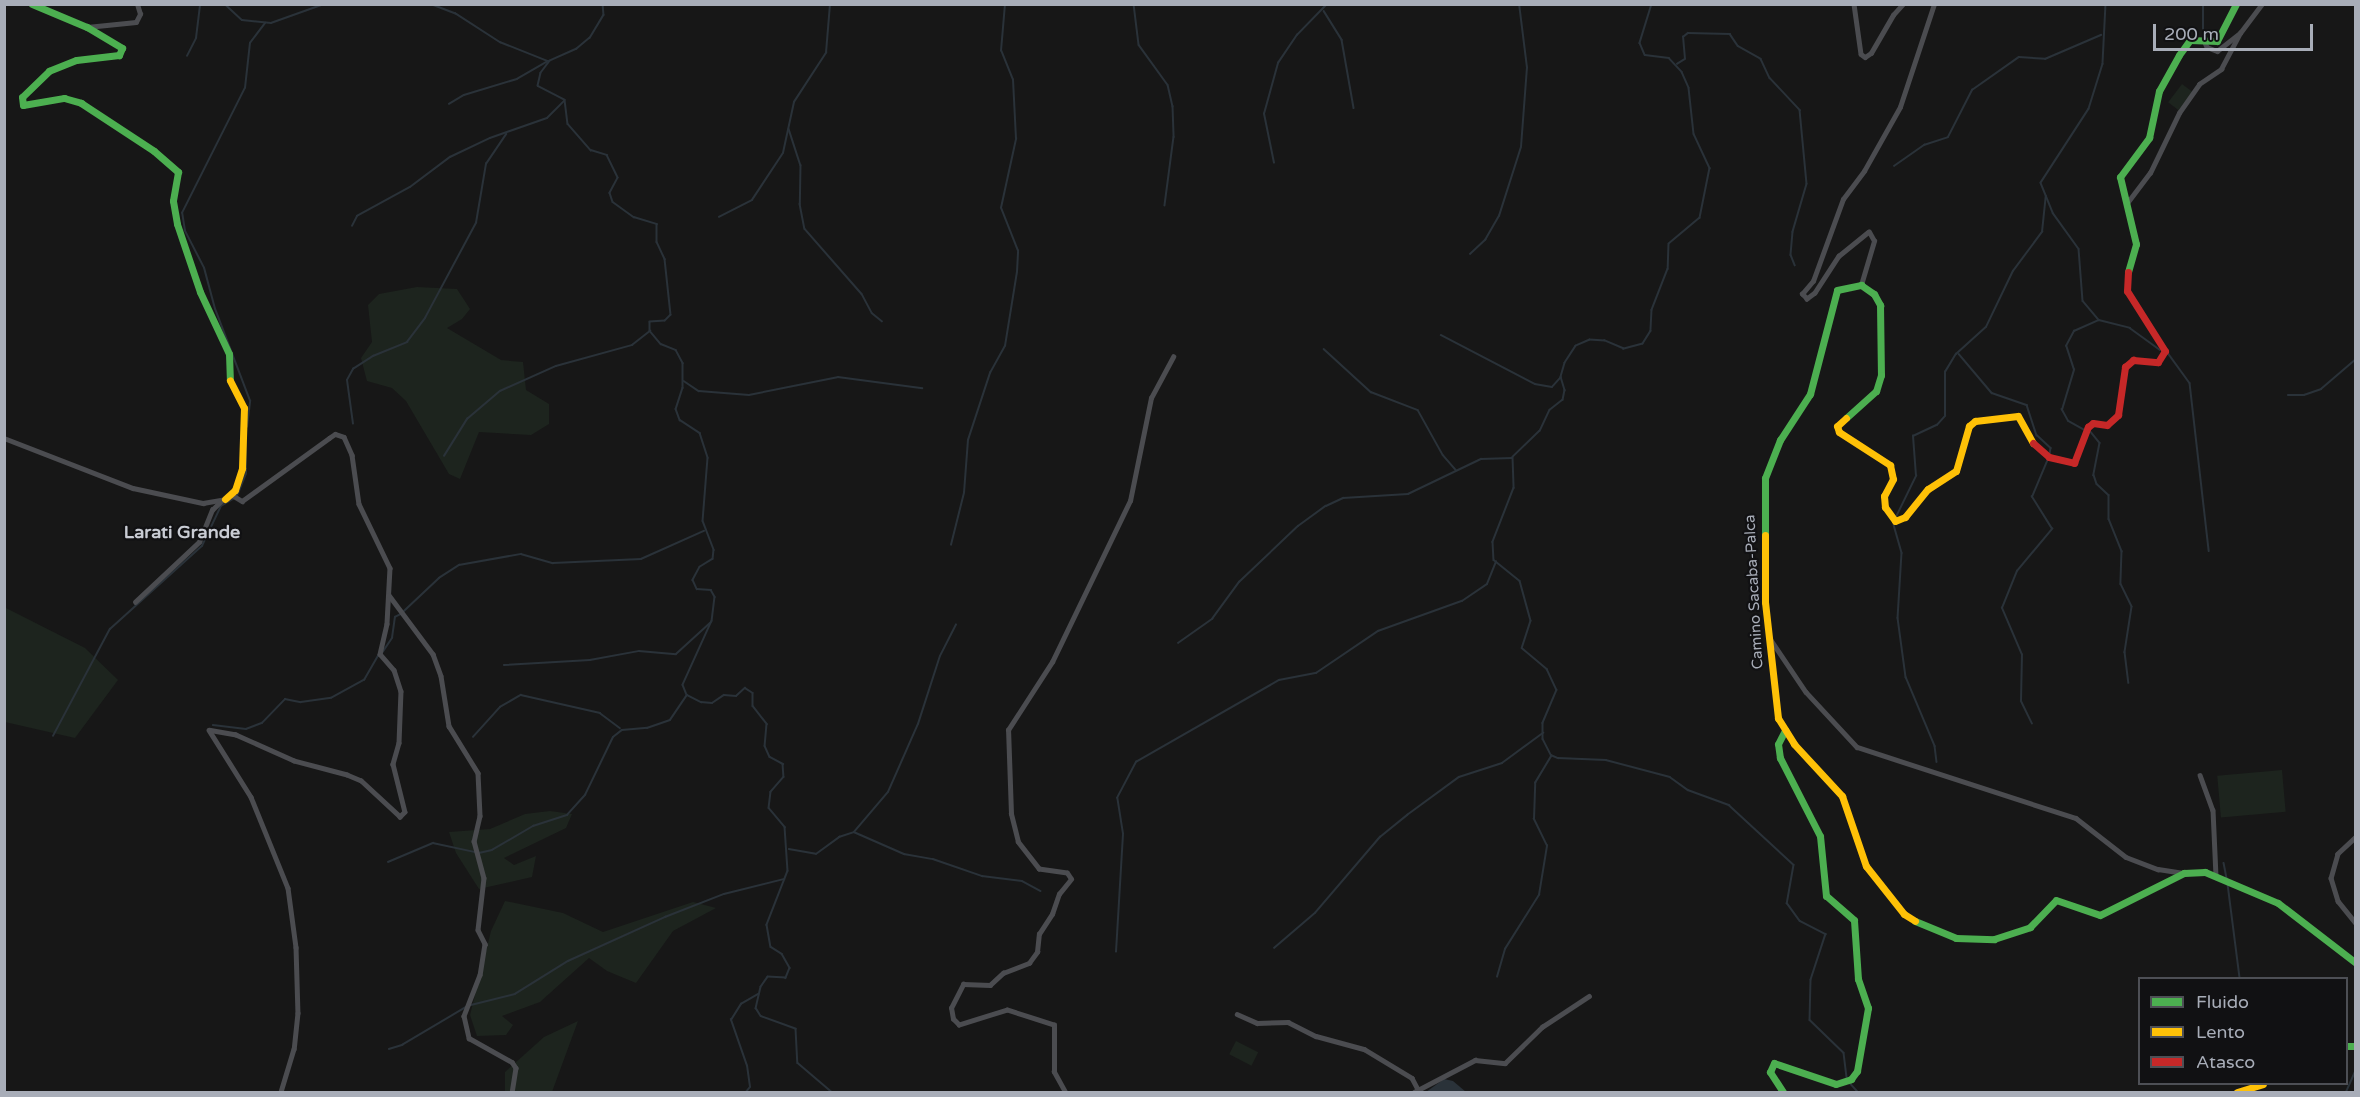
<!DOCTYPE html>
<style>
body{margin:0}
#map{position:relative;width:2360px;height:1097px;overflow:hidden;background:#171717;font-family:"Varela Round",sans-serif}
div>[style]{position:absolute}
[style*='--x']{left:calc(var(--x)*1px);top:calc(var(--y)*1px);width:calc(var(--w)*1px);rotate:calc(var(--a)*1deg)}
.green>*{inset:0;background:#1d241e;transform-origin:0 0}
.water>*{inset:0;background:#2a3239}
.stream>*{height:1.5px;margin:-0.75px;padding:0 0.75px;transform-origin:0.75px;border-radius:0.75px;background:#2a3239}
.street>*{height:4.5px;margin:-2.25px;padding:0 2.25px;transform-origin:2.25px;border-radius:2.25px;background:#4b4c50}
.fast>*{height:7px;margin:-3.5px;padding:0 3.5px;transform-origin:3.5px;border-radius:3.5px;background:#4caf50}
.slow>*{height:7px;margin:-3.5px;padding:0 3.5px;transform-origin:3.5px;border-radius:3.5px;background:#ffc107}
.jam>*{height:7px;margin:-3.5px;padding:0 3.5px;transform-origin:3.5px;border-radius:3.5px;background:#c62828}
span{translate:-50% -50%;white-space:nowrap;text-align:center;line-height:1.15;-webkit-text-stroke:4.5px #111113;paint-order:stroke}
.street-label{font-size:15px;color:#a8adb8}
.quarter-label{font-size:18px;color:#c9ccd4;font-weight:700}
.frame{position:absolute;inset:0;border:6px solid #a8adb8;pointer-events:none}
.legend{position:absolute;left:2138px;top:977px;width:210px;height:108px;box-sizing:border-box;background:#111113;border:2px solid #4d4f55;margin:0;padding:8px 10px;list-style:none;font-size:18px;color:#a8adb8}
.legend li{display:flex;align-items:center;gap:12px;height:30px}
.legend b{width:30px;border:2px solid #4d4f55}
.scale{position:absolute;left:2153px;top:24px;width:160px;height:27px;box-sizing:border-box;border:3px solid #a8adb8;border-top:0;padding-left:8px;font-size:18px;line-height:21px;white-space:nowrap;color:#a8adb8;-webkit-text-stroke:4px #111113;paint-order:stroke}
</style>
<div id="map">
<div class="green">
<i style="left:2182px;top:84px;width:15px;height:23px;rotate:37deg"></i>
<i style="clip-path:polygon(417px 287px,457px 289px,470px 309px,462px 319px,447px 328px,501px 360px,523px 362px,526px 390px,549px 404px,549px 424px,531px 435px,479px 432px,460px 479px,449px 474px,406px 401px,392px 388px,367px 381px,361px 358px,372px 342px,368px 305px,379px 294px)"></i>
<i style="clip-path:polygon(4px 607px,85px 648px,118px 680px,75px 738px,5px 722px)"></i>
<i style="left:2282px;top:770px;width:42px;height:65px;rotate:85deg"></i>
<i style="clip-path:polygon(550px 811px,572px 814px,566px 828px,504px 858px,514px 865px,536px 856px,532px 877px,479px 889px,456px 853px,449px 832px,490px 829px,525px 814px)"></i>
<i style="clip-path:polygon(505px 901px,563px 913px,603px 932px,693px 902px,716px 908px,673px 931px,636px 983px,607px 971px,589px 958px,540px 1002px,502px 1016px,513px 1025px,506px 1035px,477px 1036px,470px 1015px,491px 931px)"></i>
<i style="clip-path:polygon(578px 1021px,552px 1092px,505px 1092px,505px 1072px,544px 1037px)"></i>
<i style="left:1236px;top:1041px;width:25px;height:15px;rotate:27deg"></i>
</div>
<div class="water">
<i style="clip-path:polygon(1444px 1079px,1453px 1081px,1466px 1092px,1426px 1092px)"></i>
</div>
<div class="stream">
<i style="--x:225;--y:4;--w:23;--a:43"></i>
<i style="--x:242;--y:20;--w:29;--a:6"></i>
<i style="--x:271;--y:23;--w:56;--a:-19.7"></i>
<i style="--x:431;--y:4;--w:26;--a:21"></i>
<i style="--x:455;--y:13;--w:54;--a:32.8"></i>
<i style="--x:500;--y:42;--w:52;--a:21.6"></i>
<i style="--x:603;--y:4;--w:11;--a:85"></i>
<i style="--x:604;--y:15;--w:27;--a:121"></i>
<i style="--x:590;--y:38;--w:17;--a:140"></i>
<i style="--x:577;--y:49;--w:30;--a:156"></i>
<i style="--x:550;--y:61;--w:15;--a:127"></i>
<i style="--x:541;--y:73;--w:13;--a:103"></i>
<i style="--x:538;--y:86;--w:30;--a:27"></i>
<i style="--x:565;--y:100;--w:24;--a:83"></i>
<i style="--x:568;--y:124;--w:35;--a:49"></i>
<i style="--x:591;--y:150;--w:17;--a:17"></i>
<i style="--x:607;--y:155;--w:25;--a:64"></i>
<i style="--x:618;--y:178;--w:17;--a:118"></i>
<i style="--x:610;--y:193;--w:9;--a:72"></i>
<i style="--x:613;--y:202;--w:26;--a:36"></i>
<i style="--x:634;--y:217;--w:24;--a:17"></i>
<i style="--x:657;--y:224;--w:18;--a:90"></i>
<i style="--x:657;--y:242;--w:19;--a:65"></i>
<i style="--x:665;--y:259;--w:56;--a:83.9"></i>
<i style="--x:671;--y:315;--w:8;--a:135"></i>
<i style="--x:665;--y:321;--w:15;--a:176"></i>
<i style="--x:650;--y:322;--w:9;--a:90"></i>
<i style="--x:650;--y:331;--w:17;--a:50"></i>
<i style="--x:661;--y:344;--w:16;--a:22"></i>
<i style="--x:676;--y:350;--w:15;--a:62"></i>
<i style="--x:683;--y:363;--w:25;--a:90"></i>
<i style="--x:683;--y:388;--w:22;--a:108"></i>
<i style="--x:676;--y:409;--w:12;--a:70"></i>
<i style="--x:680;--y:420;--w:24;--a:33"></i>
<i style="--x:700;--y:433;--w:26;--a:72"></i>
<i style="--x:708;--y:458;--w:63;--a:94.5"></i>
<i style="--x:703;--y:521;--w:31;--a:69"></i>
<i style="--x:714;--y:550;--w:9;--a:96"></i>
<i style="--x:713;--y:559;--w:15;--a:148"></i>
<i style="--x:700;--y:567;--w:15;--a:118"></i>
<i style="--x:693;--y:580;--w:10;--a:66"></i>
<i style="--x:697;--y:589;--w:14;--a:4"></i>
<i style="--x:711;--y:590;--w:8;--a:60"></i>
<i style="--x:715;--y:597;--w:24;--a:97"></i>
<i style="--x:712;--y:621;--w:70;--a:114.4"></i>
<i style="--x:683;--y:685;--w:11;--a:68"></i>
<i style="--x:687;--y:695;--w:16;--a:27"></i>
<i style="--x:701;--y:702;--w:11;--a:5"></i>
<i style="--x:712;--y:703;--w:14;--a:-34"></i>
<i style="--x:724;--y:695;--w:12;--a:5"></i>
<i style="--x:736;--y:696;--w:12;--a:-42"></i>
<i style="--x:745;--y:688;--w:9;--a:32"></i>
<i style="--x:753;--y:693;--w:13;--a:90"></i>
<i style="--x:753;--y:706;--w:23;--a:52"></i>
<i style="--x:767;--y:724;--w:22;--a:95"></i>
<i style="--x:765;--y:746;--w:12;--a:66"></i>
<i style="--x:770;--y:757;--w:15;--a:28"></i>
<i style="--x:783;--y:764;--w:13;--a:86"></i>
<i style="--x:784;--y:777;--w:20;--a:131"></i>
<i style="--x:771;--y:792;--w:16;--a:97"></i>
<i style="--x:769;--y:808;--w:25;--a:50"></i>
<i style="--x:785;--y:827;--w:44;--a:86.1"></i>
<i style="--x:788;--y:871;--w:58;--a:111.3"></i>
<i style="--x:767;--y:925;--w:22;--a:80"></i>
<i style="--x:771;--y:947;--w:13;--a:32"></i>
<i style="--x:782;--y:954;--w:16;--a:60"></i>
<i style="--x:790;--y:968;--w:11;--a:112"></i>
<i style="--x:786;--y:978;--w:18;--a:-177"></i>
<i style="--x:768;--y:977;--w:12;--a:125"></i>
<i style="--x:761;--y:987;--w:22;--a:103"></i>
<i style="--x:756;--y:1008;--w:9;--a:58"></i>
<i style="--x:761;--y:1016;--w:37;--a:20"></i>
<i style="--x:796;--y:1029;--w:34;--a:87"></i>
<i style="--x:798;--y:1063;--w:45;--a:40.5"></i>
<i style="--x:1134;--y:4;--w:41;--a:83"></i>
<i style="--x:1139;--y:45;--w:49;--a:54.1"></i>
<i style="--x:1168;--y:85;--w:22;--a:77"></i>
<i style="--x:1173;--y:106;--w:31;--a:88"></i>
<i style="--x:1174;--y:137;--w:69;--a:97.5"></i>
<i style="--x:1652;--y:4;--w:41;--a:107.1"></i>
<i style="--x:1640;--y:43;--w:13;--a:67"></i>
<i style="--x:1645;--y:55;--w:24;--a:7"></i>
<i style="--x:1669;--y:58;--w:19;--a:47"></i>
<i style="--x:1682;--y:72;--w:17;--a:66"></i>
<i style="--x:1689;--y:88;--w:46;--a:83.8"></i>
<i style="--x:1694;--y:134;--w:38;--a:65"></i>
<i style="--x:1710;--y:168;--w:51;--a:101.3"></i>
<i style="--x:1700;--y:218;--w:40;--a:140"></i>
<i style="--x:1669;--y:244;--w:25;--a:92"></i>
<i style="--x:1668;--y:269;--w:44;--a:111.3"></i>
<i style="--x:1652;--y:310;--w:21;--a:93"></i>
<i style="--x:1651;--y:331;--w:15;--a:122"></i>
<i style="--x:1643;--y:344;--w:20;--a:165"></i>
<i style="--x:1624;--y:349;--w:21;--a:-157"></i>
<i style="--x:1605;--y:341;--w:15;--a:-176"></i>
<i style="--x:1590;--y:340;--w:15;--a:157"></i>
<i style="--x:1576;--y:346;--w:20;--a:123"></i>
<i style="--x:1565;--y:363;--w:15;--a:106"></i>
<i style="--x:1561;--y:377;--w:14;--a:73"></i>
<i style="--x:1565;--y:390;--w:10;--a:101"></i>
<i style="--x:1563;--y:400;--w:16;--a:142"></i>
<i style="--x:1550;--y:410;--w:23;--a:115"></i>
<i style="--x:1540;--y:431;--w:37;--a:136"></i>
<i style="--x:1513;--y:457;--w:31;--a:88"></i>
<i style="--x:1514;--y:488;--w:58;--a:111.3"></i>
<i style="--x:1493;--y:542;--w:18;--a:87"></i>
<i style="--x:1494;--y:560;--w:33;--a:39"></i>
<i style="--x:1520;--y:581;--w:41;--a:74.6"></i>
<i style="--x:1531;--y:621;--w:28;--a:108"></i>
<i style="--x:1522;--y:648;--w:33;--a:40"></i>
<i style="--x:1547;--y:669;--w:23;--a:65"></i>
<i style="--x:1557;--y:690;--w:36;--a:113"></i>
<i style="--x:1543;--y:723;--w:16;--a:90"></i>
<i style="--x:1543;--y:739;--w:18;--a:63"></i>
<i style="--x:1551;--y:755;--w:8;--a:23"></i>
<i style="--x:1558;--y:758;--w:48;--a:2.4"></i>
<i style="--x:1606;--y:760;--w:66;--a:14.9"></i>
<i style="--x:1670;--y:777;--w:22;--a:36"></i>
<i style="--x:1688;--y:790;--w:44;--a:20.1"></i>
<i style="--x:1729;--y:805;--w:88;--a:42.7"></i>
<i style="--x:1794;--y:865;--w:39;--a:100"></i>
<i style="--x:1787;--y:903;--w:22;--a:54"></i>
<i style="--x:1800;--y:921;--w:29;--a:27"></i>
<i style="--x:1826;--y:934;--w:48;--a:108.1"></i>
<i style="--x:1811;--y:980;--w:40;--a:91.4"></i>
<i style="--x:1810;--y:1020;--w:47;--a:44.1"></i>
<i style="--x:1844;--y:1053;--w:24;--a:83"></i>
<i style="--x:2106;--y:4;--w:60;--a:92.9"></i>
<i style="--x:2103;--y:64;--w:47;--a:107.3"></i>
<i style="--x:2089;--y:109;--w:88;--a:123"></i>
<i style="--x:2041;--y:183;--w:32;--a:68"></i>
<i style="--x:2053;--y:213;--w:44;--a:54.2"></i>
<i style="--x:2079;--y:249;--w:52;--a:85.6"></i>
<i style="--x:2083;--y:301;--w:25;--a:50"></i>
<i style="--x:2099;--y:320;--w:32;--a:14"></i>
<i style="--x:2130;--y:328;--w:37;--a:36"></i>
<i style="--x:1324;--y:11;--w:34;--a:58"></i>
<i style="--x:1342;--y:40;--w:69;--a:80"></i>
<i style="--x:2203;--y:29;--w:25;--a:-90"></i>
<i style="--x:187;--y:56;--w:20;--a:-63"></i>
<i style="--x:196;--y:38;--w:34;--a:-83"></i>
<i style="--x:1677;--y:64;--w:9;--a:-32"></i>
<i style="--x:1685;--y:59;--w:22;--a:-95"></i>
<i style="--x:1683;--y:37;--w:6;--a:-39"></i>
<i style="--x:1688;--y:33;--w:42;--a:1.4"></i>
<i style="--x:1730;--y:34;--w:14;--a:56"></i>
<i style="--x:1738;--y:46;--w:26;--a:29"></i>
<i style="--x:1761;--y:59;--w:21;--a:65"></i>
<i style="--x:1770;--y:78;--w:44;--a:46.8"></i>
<i style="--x:1800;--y:110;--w:74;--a:84.6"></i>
<i style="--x:1807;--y:184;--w:50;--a:106.3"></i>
<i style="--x:1793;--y:232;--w:23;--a:95"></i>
<i style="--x:1791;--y:255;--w:11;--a:68"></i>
<i style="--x:449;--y:104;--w:17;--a:-31"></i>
<i style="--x:464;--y:95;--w:55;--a:-16.8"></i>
<i style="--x:517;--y:79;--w:34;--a:-30"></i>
<i style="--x:789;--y:129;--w:38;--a:72"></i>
<i style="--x:801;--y:165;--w:39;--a:91"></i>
<i style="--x:800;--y:204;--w:25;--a:79"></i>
<i style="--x:805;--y:229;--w:86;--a:48.8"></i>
<i style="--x:862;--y:294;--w:21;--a:62"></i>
<i style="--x:872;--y:313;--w:13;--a:39"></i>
<i style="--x:1274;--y:163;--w:50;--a:-101.5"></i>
<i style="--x:1264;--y:114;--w:53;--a:-74.6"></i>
<i style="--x:1278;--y:63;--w:34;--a:-56"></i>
<i style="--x:1297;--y:35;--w:43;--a:-45.9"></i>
<i style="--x:1894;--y:166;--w:37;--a:-35"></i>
<i style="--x:1924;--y:145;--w:25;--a:-18"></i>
<i style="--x:1948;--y:137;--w:53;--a:-62.9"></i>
<i style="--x:1972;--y:90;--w:57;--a:-35.1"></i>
<i style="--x:2019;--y:57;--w:26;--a:4"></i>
<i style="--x:2045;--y:59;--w:61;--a:-23.2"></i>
<i style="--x:719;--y:217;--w:37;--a:-27"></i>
<i style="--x:752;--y:200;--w:56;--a:-56.6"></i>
<i style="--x:783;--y:153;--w:52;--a:-77.8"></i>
<i style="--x:794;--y:102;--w:59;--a:-56.9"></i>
<i style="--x:826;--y:53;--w:49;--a:-85.3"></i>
<i style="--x:352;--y:226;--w:11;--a:-63"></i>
<i style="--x:357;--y:216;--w:60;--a:-28.7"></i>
<i style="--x:410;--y:187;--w:50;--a:-36.9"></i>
<i style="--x:450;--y:157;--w:44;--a:-25.4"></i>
<i style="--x:490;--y:138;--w:60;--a:-19.3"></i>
<i style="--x:547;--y:118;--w:24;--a:-45"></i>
<i style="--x:1470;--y:254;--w:21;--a:-43"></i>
<i style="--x:1485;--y:240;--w:28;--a:-60"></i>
<i style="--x:1499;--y:216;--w:72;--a:-72.3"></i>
<i style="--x:1521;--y:147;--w:79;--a:-85.7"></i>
<i style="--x:1527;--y:68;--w:64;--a:-97.1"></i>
<i style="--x:1441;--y:335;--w:106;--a:27.5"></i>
<i style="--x:1535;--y:384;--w:17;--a:10"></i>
<i style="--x:1552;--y:387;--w:13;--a:-48"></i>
<i style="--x:1324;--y:349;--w:64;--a:42.5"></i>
<i style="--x:1371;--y:392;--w:50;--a:21"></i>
<i style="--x:1418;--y:410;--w:51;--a:60.9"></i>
<i style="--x:1443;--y:455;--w:20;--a:49"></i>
<i style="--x:2168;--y:353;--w:37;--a:54"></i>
<i style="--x:2190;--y:383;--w:169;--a:83.5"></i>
<i style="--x:1959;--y:354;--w:51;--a:49.8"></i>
<i style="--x:1992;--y:393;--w:37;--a:19"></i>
<i style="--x:2027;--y:405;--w:32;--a:72"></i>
<i style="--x:2037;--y:435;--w:19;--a:43"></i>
<i style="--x:2051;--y:448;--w:7;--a:98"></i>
<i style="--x:684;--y:381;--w:18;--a:34"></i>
<i style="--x:699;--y:391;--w:50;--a:4.6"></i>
<i style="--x:749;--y:395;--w:91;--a:-11.4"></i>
<i style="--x:838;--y:377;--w:85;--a:7.5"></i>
<i style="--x:2288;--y:395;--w:16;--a:0"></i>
<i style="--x:2304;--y:395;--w:18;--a:-19"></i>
<i style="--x:2321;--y:389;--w:46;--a:-40.6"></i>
<i style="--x:353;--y:424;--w:44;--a:-97.8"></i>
<i style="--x:347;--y:380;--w:13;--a:-61"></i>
<i style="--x:353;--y:369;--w:24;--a:-33"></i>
<i style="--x:373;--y:356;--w:37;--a:-22"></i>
<i style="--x:407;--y:342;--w:30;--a:-53"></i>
<i style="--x:425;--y:318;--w:108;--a:-61.8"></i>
<i style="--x:476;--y:223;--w:60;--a:-80.4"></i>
<i style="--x:486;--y:164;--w:36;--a:-56"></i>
<i style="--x:247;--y:427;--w:26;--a:-83"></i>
<i style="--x:250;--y:401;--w:98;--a:-110.8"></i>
<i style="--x:215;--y:309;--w:42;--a:-105"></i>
<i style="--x:204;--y:268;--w:42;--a:-117.2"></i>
<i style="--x:185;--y:231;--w:18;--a:-99"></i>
<i style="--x:182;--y:213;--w:140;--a:-63.3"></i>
<i style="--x:245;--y:88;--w:45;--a:-83.7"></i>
<i style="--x:250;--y:43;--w:25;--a:-53"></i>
<i style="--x:2084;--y:430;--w:18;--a:-151"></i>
<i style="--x:2068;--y:421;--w:13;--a:-119"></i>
<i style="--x:2062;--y:410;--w:42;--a:-73.3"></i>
<i style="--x:2074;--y:370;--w:25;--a:-108"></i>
<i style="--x:2066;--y:346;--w:17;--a:-62"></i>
<i style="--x:2074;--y:331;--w:27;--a:-24"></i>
<i style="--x:2091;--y:432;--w:14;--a:51"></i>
<i style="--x:2100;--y:443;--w:33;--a:101"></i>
<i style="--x:2094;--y:475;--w:9;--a:72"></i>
<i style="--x:2097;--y:484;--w:16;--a:43"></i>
<i style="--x:2109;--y:495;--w:24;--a:90"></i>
<i style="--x:2109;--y:519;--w:35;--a:68"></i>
<i style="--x:2122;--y:551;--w:33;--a:92"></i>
<i style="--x:2121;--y:584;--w:25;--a:64"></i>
<i style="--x:2132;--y:607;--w:46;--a:98.8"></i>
<i style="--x:2125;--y:652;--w:31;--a:83"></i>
<i style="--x:444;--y:456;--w:44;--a:-58.1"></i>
<i style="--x:467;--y:419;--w:43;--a:-40.3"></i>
<i style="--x:500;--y:391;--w:61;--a:-24.1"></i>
<i style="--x:556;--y:366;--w:79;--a:-15.4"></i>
<i style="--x:632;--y:345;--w:23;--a:-38"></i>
<i style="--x:237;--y:496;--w:24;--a:-68"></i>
<i style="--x:246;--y:474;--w:34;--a:-90"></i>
<i style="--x:1896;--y:517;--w:46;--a:-64"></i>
<i style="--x:1916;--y:476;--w:40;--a:-94.3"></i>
<i style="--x:1913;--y:436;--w:26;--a:-25"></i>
<i style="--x:1937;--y:425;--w:12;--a:-48"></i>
<i style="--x:1945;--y:416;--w:44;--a:-90"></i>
<i style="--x:1945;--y:372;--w:21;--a:-59"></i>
<i style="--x:1956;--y:354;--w:40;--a:-42"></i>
<i style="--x:1986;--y:327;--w:62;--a:-64.3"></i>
<i style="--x:2013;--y:271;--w:49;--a:-53.4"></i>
<i style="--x:2042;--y:232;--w:36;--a:-84"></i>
<i style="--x:1894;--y:525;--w:29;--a:74"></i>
<i style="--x:1902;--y:553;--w:65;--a:93.5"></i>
<i style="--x:1898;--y:618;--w:60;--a:82.3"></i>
<i style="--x:1906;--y:677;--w:75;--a:67.2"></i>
<i style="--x:1935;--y:746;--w:16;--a:83"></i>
<i style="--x:951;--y:545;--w:54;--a:-76"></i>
<i style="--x:964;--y:493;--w:53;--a:-85.7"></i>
<i style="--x:968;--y:440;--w:71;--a:-71.8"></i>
<i style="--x:990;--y:373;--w:31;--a:-61"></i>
<i style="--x:1005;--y:346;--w:75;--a:-80.8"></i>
<i style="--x:1017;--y:272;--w:21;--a:-87"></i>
<i style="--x:1018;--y:251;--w:46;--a:-111.6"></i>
<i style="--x:1001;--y:208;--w:71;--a:-77.7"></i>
<i style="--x:1016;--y:139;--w:59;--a:-92.9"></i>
<i style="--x:1013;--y:80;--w:31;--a:-112"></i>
<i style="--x:1001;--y:51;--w:47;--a:-85.1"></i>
<i style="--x:404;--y:611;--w:48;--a:-43.3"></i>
<i style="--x:439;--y:578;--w:24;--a:-33"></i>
<i style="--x:459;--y:565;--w:63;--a:-10.1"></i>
<i style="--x:521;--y:554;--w:33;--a:16"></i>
<i style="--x:553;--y:563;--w:88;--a:-2.6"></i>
<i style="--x:641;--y:559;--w:69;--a:-24"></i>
<i style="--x:1178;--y:643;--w:42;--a:-35.2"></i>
<i style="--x:1212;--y:619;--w:46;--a:-53.9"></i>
<i style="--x:1239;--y:582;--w:81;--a:-43.5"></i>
<i style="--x:1298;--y:526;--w:34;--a:-36"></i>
<i style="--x:1326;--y:506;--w:19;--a:-25"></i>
<i style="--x:1343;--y:498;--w:65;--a:-3.5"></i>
<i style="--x:1408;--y:494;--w:81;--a:-25.6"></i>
<i style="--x:1481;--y:459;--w:31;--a:-2"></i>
<i style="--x:382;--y:653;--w:18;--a:-56"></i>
<i style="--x:392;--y:638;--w:21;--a:-82"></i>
<i style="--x:395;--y:617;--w:7;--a:-27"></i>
<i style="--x:504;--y:665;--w:86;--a:-3.3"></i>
<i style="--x:590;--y:660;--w:50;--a:-10.4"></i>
<i style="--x:639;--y:651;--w:37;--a:5"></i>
<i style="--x:676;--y:654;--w:47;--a:-42.4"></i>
<i style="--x:2032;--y:724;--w:25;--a:-116"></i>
<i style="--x:2021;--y:701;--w:46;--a:-88.8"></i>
<i style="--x:2022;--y:655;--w:51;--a:-113.1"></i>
<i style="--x:2002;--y:608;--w:40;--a:-68"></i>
<i style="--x:2017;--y:571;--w:55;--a:-50.2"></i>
<i style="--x:2052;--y:529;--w:38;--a:-122"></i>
<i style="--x:2032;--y:497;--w:41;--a:-67.2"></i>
<i style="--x:213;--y:725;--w:33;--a:7"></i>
<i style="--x:246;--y:729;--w:17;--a:-21"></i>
<i style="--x:262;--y:723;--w:33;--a:-46"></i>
<i style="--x:285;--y:699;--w:16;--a:11"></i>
<i style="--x:301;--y:702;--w:30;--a:-8"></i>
<i style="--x:331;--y:698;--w:38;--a:-29"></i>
<i style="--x:364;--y:680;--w:28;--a:-60"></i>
<i style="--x:53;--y:736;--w:121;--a:-62"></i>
<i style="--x:110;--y:629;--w:124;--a:-42.1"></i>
<i style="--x:202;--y:546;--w:44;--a:-64.6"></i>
<i style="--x:221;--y:506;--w:14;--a:-30"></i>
<i style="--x:473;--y:737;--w:40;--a:-48"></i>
<i style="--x:500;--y:707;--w:24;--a:-30"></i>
<i style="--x:521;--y:695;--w:81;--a:12.8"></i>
<i style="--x:600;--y:713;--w:25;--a:37"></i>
<i style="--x:854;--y:832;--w:52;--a:-49.6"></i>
<i style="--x:888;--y:792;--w:74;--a:-66.2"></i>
<i style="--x:918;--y:724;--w:71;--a:-72.1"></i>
<i style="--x:940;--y:656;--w:35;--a:-63"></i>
<i style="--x:789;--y:849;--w:27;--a:10"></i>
<i style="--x:816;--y:854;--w:29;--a:-36"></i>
<i style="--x:839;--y:837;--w:16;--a:-18"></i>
<i style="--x:854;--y:832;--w:55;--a:23.7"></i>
<i style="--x:904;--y:854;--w:29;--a:10"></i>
<i style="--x:933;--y:859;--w:52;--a:19.1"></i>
<i style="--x:982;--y:876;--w:40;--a:7.1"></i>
<i style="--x:1022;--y:881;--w:21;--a:28"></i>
<i style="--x:479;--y:853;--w:13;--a:-13"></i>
<i style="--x:492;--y:850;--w:48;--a:-30.3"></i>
<i style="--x:533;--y:826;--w:36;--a:-18"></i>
<i style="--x:567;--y:815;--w:27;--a:-48"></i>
<i style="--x:585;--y:795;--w:64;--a:-64.2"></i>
<i style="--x:613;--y:737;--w:11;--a:-38"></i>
<i style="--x:622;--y:730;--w:25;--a:-5"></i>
<i style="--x:647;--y:728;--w:24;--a:-19"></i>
<i style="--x:670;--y:720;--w:30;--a:-56"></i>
<i style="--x:388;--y:862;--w:49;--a:-22.9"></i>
<i style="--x:433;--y:843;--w:43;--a:12.1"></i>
<i style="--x:2224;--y:863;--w:16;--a:79"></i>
<i style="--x:2228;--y:884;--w:95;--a:82.7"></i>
<i style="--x:1274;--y:948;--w:54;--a:-40.5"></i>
<i style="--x:1315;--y:913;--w:100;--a:-49.5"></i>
<i style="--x:1380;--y:837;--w:35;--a:-39"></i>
<i style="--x:1407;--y:815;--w:64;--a:-36.2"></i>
<i style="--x:1459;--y:777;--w:45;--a:-18"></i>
<i style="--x:1502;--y:763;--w:51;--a:-36.2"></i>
<i style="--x:1116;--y:952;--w:118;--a:-86.6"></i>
<i style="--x:1123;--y:834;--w:36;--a:-99"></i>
<i style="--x:1117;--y:798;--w:41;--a:-62.2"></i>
<i style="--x:1136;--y:762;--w:165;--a:-29.8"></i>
<i style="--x:1279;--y:680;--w:38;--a:-11"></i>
<i style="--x:1316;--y:673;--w:75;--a:-34.1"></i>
<i style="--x:1378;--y:631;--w:89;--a:-19.7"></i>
<i style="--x:1462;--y:601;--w:30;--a:-34"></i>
<i style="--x:1487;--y:584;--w:24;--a:-68"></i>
<i style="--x:1497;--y:977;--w:29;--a:-74"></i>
<i style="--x:1505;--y:949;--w:64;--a:-57.8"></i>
<i style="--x:1539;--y:895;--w:50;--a:-80.7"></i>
<i style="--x:1547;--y:846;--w:30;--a:-116"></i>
<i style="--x:1534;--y:819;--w:36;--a:-88"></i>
<i style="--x:1535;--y:783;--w:31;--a:-59"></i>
<i style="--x:471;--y:1005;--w:45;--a:-14"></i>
<i style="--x:515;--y:994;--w:62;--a:-31.9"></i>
<i style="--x:568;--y:961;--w:107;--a:-24.4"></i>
<i style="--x:665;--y:917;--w:63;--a:-21.3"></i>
<i style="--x:724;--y:894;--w:62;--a:-14"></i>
<i style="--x:389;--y:1049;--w:14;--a:-17"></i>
<i style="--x:402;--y:1045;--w:74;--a:-30.7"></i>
<i style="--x:1849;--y:1082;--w:13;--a:48"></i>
<i style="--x:746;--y:1092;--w:6;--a:-51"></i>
<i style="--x:750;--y:1087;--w:21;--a:-98"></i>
<i style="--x:747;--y:1066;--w:49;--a:-109.2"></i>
<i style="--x:731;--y:1020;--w:19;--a:-58"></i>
<i style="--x:741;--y:1004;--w:20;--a:-30"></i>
<i style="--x:2346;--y:1092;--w:24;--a:-66"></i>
</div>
<div class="street">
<i style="--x:1854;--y:4;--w:50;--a:82"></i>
<i style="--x:1861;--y:54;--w:5;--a:37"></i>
<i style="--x:1865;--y:57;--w:7;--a:-34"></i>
<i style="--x:1871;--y:53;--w:44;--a:-59.9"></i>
<i style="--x:1893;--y:15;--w:15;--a:-48"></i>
<i style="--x:87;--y:27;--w:49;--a:-5.8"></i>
<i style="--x:136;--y:22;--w:9;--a:-63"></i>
<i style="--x:140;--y:14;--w:10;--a:-107"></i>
<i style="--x:2204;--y:40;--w:8;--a:67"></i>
<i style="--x:2207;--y:47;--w:11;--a:22"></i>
<i style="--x:2217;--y:51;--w:29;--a:-38"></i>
<i style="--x:2240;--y:33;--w:36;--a:-53"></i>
<i style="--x:2127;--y:203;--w:38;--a:-53"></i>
<i style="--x:2150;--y:173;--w:67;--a:-64.2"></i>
<i style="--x:2179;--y:113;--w:35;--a:-55"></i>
<i style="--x:2199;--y:84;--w:27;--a:-34"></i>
<i style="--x:2221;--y:69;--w:41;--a:-62.2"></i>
<i style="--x:1861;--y:285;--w:46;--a:-73.5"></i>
<i style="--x:1874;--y:241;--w:10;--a:-119"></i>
<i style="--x:1869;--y:232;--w:38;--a:141"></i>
<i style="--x:1839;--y:256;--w:44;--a:123"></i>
<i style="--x:1815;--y:293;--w:10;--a:143"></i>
<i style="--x:1807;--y:299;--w:7;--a:-135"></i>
<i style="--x:1802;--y:294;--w:17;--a:-50"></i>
<i style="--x:1813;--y:281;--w:87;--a:-69.9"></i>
<i style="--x:1843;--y:199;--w:35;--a:-53"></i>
<i style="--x:1864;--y:171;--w:73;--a:-60.6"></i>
<i style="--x:1900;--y:107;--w:108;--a:-71.7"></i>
<i style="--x:4;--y:438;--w:138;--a:21.2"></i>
<i style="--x:133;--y:488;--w:72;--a:12.1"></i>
<i style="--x:203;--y:503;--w:22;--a:-10"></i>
<i style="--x:232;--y:495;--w:12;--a:31"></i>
<i style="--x:242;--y:501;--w:107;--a:-35.9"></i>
<i style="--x:329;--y:438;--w:7;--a:-34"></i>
<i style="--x:335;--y:434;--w:9;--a:18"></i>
<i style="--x:344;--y:437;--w:20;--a:66"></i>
<i style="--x:352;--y:455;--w:49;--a:81.9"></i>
<i style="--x:359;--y:504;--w:71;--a:64.2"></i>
<i style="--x:390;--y:568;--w:56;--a:93.1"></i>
<i style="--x:387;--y:624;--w:31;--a:103"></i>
<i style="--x:380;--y:654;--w:21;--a:49"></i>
<i style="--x:394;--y:670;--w:22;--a:72"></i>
<i style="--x:401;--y:691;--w:52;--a:92.2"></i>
<i style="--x:399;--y:743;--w:22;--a:106"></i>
<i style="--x:393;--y:764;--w:49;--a:76"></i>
<i style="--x:405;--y:812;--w:7;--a:135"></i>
<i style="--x:400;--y:817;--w:53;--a:-137.3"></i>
<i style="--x:361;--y:781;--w:15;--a:-157"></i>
<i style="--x:347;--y:775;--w:55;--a:-165.2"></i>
<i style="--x:294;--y:761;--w:64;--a:-155.9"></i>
<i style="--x:236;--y:735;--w:27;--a:-170"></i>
<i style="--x:209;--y:730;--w:79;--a:57.9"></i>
<i style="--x:251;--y:797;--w:98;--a:67.9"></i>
<i style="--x:288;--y:888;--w:60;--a:82.3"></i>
<i style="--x:296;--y:947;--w:66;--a:88.3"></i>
<i style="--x:298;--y:1013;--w:36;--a:96"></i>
<i style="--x:294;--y:1049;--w:45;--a:106.8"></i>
<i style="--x:389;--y:595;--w:74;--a:53.3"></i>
<i style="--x:433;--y:654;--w:23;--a:70"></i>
<i style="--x:441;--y:676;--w:51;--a:80.9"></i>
<i style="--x:449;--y:726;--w:55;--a:58.3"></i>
<i style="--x:478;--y:773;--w:43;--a:87.3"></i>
<i style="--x:480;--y:816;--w:26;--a:103"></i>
<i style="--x:474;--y:841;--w:38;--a:75"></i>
<i style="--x:484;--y:878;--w:52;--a:96.6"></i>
<i style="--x:478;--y:930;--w:16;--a:63"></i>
<i style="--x:485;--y:944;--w:31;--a:99"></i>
<i style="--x:480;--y:975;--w:44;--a:111.3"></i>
<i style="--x:464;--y:1016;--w:23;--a:77"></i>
<i style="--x:469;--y:1038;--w:49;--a:29.2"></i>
<i style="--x:512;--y:1062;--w:7;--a:56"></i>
<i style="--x:516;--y:1068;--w:24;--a:99"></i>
<i style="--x:135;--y:602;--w:88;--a:-43.2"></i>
<i style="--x:199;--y:542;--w:35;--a:-68"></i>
<i style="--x:212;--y:510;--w:13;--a:-45"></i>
<i style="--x:1769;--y:637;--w:66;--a:56.1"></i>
<i style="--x:1806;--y:692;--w:75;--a:47.2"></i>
<i style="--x:1857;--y:747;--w:230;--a:18"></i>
<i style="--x:2076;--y:818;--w:63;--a:38"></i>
<i style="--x:2126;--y:857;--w:34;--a:21"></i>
<i style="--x:2158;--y:869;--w:24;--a:9"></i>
<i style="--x:2200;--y:775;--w:37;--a:70"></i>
<i style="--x:2213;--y:810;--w:65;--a:87.4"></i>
<i style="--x:2356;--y:837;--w:25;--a:137"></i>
<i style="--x:2338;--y:854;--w:25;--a:106"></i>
<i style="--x:2331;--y:878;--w:24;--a:73"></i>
<i style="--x:2338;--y:901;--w:28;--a:51"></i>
<i style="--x:1237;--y:1014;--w:22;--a:24"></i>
<i style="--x:1257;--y:1023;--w:31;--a:-2"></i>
<i style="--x:1288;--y:1022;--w:31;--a:27"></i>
<i style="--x:1316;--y:1036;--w:50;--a:15.2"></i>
<i style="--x:1364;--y:1049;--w:56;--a:31.1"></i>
<i style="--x:1412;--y:1078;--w:15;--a:62"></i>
<i style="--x:1065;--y:1092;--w:23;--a:-119"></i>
<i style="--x:1054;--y:1072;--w:47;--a:-90"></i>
<i style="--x:1054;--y:1025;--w:49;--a:-162.3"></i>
<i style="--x:1007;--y:1010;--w:50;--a:162.6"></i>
<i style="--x:959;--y:1025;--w:8;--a:-135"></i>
<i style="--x:953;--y:1019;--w:11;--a:-100"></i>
<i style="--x:951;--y:1008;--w:27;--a:-63"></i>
<i style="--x:963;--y:984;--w:27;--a:2"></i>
<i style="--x:990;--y:985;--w:18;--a:-43"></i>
<i style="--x:1003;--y:973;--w:28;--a:-21"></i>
<i style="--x:1029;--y:963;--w:14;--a:-54"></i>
<i style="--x:1037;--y:952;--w:18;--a:-84"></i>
<i style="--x:1039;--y:934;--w:24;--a:-57"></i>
<i style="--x:1052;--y:914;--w:21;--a:-71"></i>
<i style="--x:1059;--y:894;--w:19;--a:-51"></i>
<i style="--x:1071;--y:879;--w:7;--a:-124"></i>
<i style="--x:1067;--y:873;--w:28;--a:-172"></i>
<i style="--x:1039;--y:869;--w:34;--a:-128"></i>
<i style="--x:1018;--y:842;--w:29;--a:-104"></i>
<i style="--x:1011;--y:814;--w:84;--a:-92"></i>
<i style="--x:1008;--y:730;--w:81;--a:-57.1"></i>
<i style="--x:1052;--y:662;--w:179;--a:-64.2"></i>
<i style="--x:1130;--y:501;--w:105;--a:-78.5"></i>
<i style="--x:1151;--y:398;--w:47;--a:-61.8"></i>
<i style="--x:1414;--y:1092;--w:69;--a:-27.7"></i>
<i style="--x:1475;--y:1060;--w:30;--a:6"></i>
<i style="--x:1505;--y:1063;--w:52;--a:-44.2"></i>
<i style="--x:1542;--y:1027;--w:56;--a:-33.4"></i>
</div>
<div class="fast">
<i style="--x:32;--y:4;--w:60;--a:22.7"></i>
<i style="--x:87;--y:27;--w:41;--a:31"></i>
<i style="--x:122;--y:48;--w:8;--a:113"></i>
<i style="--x:119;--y:55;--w:43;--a:173.4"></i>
<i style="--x:76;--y:60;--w:29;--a:158"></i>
<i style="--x:49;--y:71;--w:37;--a:136"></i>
<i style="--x:22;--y:97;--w:8;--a:83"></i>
<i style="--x:23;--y:105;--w:42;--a:-9.7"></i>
<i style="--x:64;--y:98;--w:18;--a:16"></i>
<i style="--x:81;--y:103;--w:87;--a:33.3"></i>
<i style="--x:154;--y:151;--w:32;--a:41"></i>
<i style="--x:178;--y:172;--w:29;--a:100"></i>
<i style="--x:173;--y:201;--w:23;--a:80"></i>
<i style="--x:177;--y:224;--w:72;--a:71.3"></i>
<i style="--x:200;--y:292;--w:68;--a:64.9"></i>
<i style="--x:229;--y:354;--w:26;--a:88"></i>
<i style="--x:2128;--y:272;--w:29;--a:-74"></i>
<i style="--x:2136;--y:244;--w:69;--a:-103.4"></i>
<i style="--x:2120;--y:177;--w:49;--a:-53.4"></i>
<i style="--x:2149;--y:138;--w:48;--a:-78"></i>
<i style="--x:2159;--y:91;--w:41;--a:-60.9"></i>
<i style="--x:2179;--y:55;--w:19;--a:-54"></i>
<i style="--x:2190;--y:40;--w:27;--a:2"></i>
<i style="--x:2217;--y:41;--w:42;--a:-62.8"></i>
<i style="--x:1765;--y:535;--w:57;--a:-90"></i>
<i style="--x:1765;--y:478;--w:41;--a:-68.5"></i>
<i style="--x:1780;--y:440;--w:55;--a:-56.9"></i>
<i style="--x:1810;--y:394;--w:107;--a:-75.4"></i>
<i style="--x:1837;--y:290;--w:25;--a:-12"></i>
<i style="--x:1861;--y:285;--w:16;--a:35"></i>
<i style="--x:1874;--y:294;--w:13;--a:61"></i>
<i style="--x:1880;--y:305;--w:70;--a:89.2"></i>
<i style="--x:1881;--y:375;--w:17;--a:107"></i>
<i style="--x:1876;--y:391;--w:40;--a:138"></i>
<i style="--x:1915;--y:921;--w:44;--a:22.5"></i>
<i style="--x:1956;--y:938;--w:38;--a:2"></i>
<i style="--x:1994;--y:939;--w:38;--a:-18"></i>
<i style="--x:2030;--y:927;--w:37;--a:-46"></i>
<i style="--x:2056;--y:900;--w:46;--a:18.8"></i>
<i style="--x:2100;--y:915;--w:94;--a:-26.6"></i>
<i style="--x:2184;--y:873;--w:21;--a:-3"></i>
<i style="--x:2205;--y:872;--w:79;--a:23"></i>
<i style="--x:2278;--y:903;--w:98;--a:37.6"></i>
<i style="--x:2346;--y:1046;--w:10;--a:0"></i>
<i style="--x:1783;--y:1092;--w:24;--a:-123"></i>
<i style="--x:1770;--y:1072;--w:10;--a:-66"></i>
<i style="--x:1774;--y:1063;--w:65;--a:18.7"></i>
<i style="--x:1836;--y:1084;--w:16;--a:-18"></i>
<i style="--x:1851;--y:1079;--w:10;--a:-53"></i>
<i style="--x:1857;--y:1071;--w:64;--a:-80.1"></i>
<i style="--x:1868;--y:1008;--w:31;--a:-109"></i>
<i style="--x:1858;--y:979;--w:59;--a:-93.9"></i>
<i style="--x:1854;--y:920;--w:37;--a:-139"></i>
<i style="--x:1826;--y:896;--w:60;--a:-95.7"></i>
<i style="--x:1820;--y:836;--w:88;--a:-117.1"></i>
<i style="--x:1780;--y:758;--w:14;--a:-98"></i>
<i style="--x:1778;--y:744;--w:16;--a:-63"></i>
</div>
<div class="slow">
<i style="--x:1846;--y:418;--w:12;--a:138"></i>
<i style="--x:1837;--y:426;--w:6;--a:72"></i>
<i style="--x:1839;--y:432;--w:61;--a:32.9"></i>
<i style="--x:1890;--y:465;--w:14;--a:78"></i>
<i style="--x:1893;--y:479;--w:19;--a:118"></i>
<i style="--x:1884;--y:496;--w:11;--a:85"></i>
<i style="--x:1885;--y:507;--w:17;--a:54"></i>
<i style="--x:1895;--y:521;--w:11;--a:-22"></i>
<i style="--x:1905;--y:517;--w:36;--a:-51"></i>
<i style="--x:1928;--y:489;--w:33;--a:-33"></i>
<i style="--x:1956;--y:471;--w:47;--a:-73.9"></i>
<i style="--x:1969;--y:426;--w:8;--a:-40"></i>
<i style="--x:1975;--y:421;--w:43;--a:-6.6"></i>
<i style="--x:2018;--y:416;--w:31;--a:61"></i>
<i style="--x:225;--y:499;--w:13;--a:-42"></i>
<i style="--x:235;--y:490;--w:23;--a:-72"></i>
<i style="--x:242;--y:468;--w:60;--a:-88.1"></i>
<i style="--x:244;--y:408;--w:31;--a:-117"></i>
<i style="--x:1765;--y:535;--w:67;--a:90"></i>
<i style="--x:1765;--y:602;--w:117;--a:83.6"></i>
<i style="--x:1778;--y:718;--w:31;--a:58"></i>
<i style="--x:1794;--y:744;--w:71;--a:47.3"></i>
<i style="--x:1842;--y:796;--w:74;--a:71.1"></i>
<i style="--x:1866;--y:866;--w:61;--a:51.6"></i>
<i style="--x:1904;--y:914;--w:13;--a:32"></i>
<i style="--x:2237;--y:1092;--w:27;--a:-17"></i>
</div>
<div class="jam">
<i style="--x:2033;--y:443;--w:21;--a:41"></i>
<i style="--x:2049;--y:457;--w:26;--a:13"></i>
<i style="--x:2074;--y:463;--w:39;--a:-69"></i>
<i style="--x:2088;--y:427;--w:6;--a:-39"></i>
<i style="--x:2093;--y:423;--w:14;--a:8"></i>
<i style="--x:2107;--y:425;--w:15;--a:-42"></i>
<i style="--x:2118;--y:415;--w:49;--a:-81.7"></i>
<i style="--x:2125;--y:367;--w:11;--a:-41"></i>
<i style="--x:2133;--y:360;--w:25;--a:5"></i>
<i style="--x:2158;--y:362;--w:13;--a:-58"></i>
<i style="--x:2165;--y:351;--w:71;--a:-122.3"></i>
<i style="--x:2127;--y:291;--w:19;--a:-87"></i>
</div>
<div class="street-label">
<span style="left:1754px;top:592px;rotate:-93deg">Camino Sacaba-Palca</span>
</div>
<div class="quarter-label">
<span style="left:182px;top:532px">Larati Grande</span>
</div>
<div class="frame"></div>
<ul class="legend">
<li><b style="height:8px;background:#4caf50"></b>Fluido</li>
<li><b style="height:8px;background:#ffc107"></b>Lento</li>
<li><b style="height:8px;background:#c62828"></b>Atasco</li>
</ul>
<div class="scale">200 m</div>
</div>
